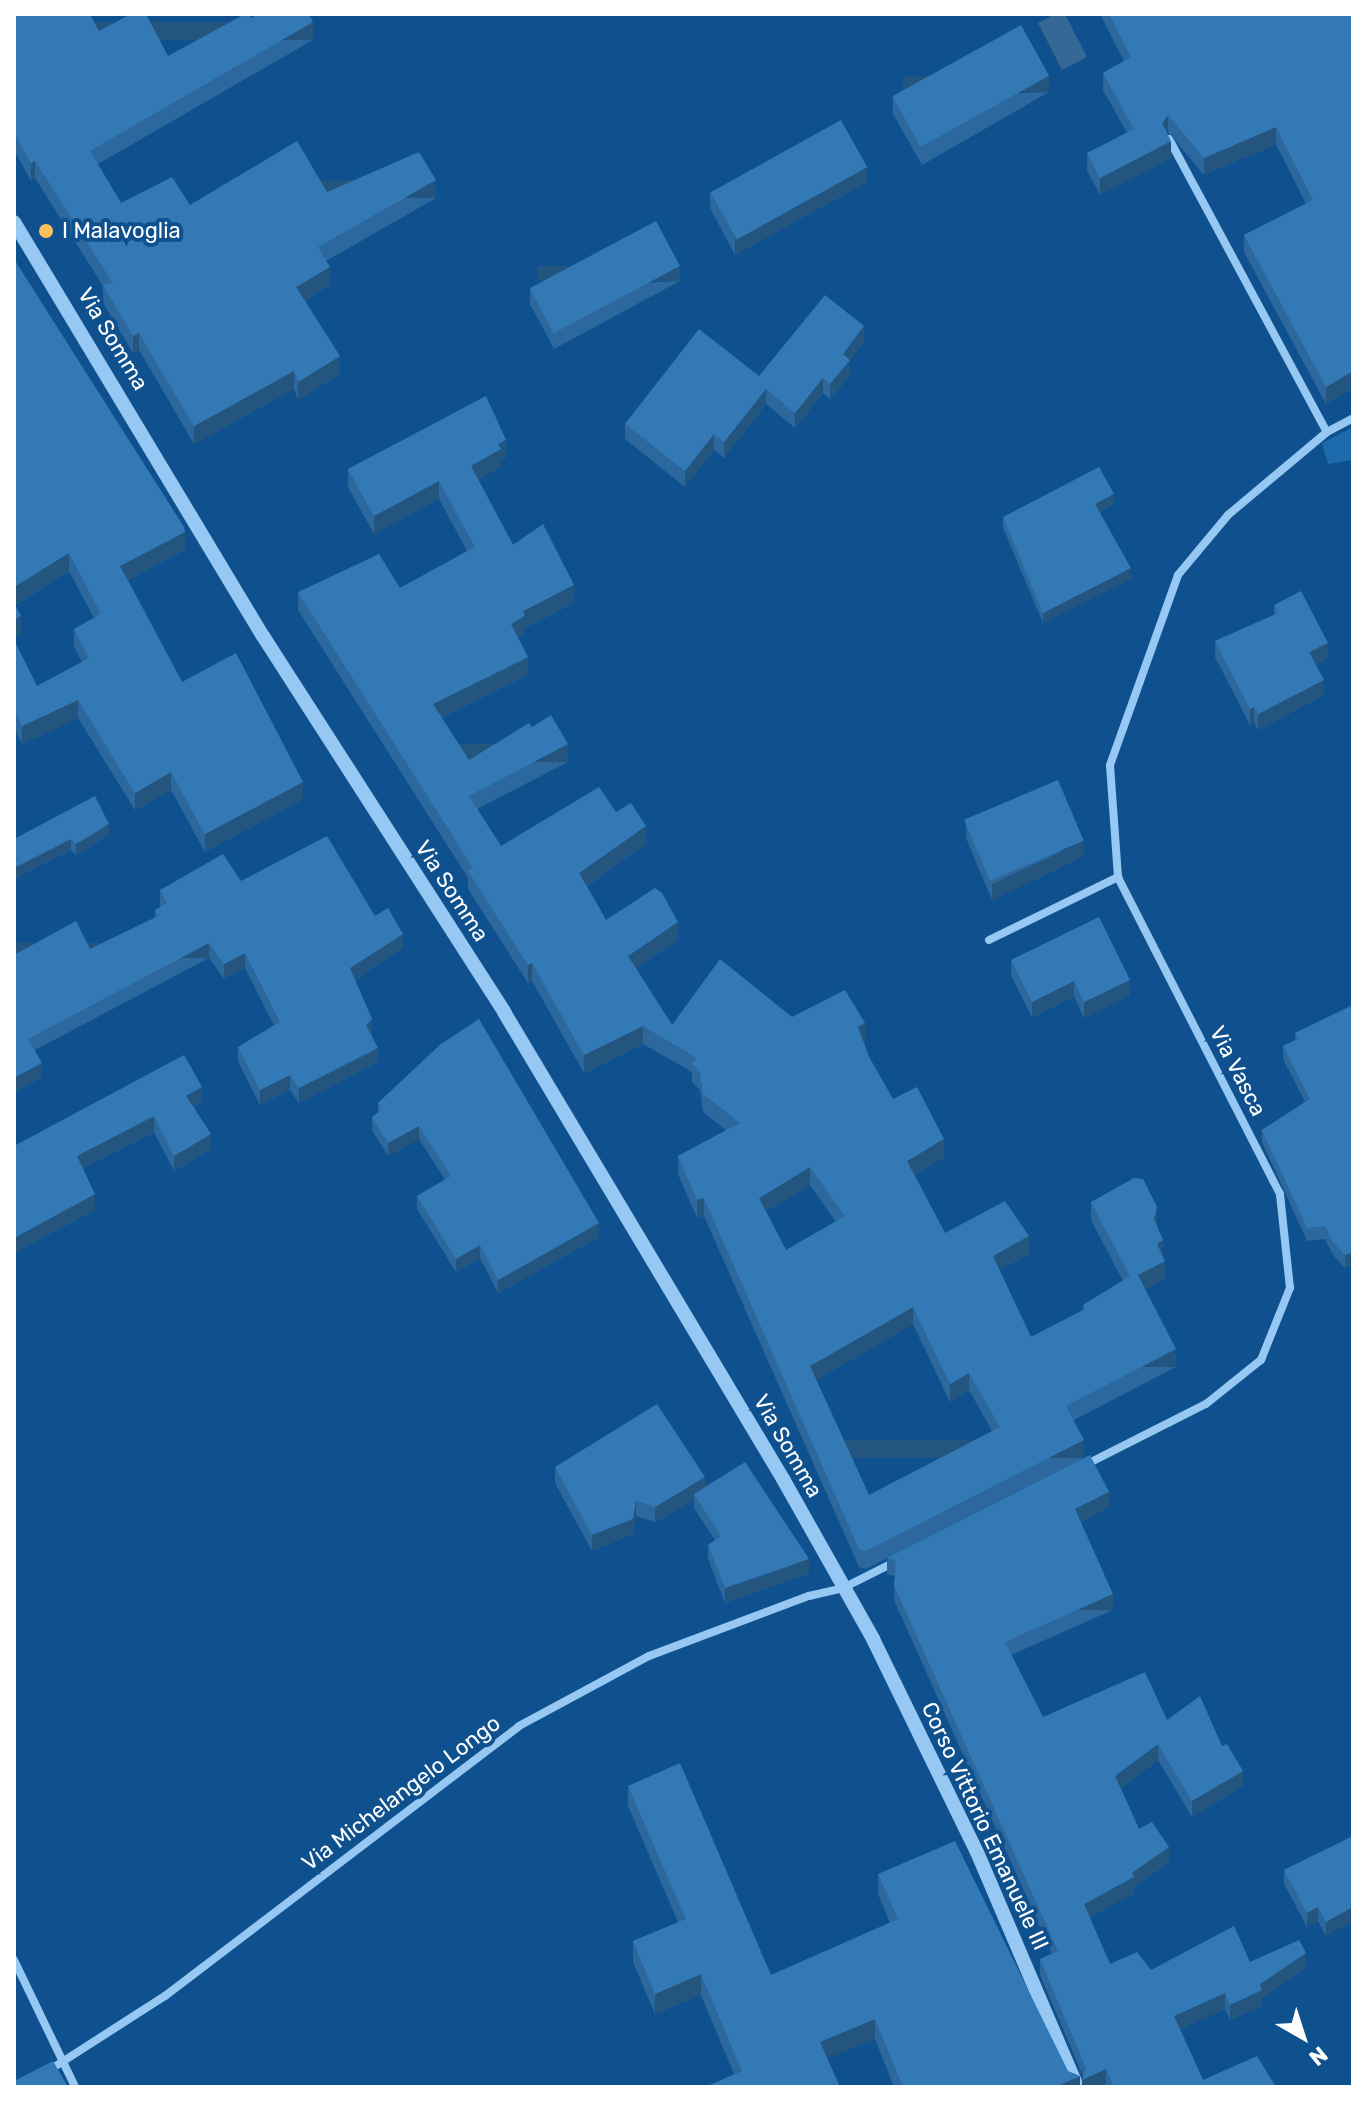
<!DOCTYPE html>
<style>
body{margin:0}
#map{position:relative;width:1367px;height:2101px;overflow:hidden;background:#0f518e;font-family:Rubik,sans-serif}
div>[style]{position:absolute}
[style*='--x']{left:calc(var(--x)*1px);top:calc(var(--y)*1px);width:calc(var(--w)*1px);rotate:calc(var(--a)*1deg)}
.green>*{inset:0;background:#1d6aac}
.water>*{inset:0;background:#366895}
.minor>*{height:8px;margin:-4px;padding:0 4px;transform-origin:4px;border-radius:4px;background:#96c8f3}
.tertiary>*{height:14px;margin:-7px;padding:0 7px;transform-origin:7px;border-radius:7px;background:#96c8f3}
.wall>*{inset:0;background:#2c689d}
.shaded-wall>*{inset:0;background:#24557f;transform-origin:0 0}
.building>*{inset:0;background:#3379b6;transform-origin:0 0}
.dots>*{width:22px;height:22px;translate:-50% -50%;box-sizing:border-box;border:4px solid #0f518e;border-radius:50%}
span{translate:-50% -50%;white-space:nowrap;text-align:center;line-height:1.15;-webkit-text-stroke:8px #0f518e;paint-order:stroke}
.poi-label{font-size:22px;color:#fff}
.left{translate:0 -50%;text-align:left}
.street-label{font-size:22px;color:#fff}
.frame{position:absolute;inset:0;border:16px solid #fff;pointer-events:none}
.north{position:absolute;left:1263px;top:1997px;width:80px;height:80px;-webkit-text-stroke:6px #0f518e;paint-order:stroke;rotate:141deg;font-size:22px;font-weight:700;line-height:32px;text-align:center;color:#fff}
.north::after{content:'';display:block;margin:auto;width:28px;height:36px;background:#fff;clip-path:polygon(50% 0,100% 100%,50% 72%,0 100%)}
</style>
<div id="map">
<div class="green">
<i style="clip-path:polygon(1353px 427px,1353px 460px,1328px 464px,1322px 443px)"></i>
</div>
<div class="water">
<i style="clip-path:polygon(1055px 14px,1065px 14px,1087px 57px,1062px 70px,1038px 23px)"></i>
</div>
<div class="minor">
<i style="--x:1169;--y:139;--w:333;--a:61.7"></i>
<i style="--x:989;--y:940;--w:144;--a:-26"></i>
<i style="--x:1087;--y:1464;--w:133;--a:-26.8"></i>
<i style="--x:1206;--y:1404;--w:70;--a:-38.7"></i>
<i style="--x:1261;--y:1360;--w:78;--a:-68.1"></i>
<i style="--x:1290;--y:1288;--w:95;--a:-96.1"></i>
<i style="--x:1280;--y:1194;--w:356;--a:-117.1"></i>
<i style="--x:1118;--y:877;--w:112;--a:-94.1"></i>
<i style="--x:1110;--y:765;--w:202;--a:-70.3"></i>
<i style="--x:1178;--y:575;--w:78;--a:-50.2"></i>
<i style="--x:1228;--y:515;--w:129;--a:-40"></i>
<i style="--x:1327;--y:432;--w:30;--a:-28"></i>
<i style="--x:14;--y:1960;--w:141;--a:64.3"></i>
<i style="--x:48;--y:2071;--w:139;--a:-32.7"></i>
<i style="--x:165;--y:1996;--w:445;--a:-37.3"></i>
<i style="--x:519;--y:1726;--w:148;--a:-28.3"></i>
<i style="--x:649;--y:1656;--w:171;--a:-20.6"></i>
<i style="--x:809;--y:1596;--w:35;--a:-13"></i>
<i style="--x:843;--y:1588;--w:56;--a:-26.6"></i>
</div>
<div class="tertiary">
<i style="--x:14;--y:222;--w:483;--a:59"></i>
<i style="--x:263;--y:636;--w:447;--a:57.3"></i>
<i style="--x:504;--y:1012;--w:544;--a:59.14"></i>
<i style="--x:783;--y:1479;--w:184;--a:60.6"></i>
<i style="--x:873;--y:1639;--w:237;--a:64"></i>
<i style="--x:977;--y:1852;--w:255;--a:66.9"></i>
</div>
<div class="wall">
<i style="clip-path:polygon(14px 14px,99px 31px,168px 56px,251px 18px,313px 40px,98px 164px,121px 203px,190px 205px,327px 192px,436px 198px,326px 261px,330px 285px,305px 300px,340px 374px,298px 400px,294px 389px,194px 444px,139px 350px,133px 353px,103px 303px,103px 286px,35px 178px,31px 181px,14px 150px)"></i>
<i style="clip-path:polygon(1100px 14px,1275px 14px,1275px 16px,1353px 14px,1353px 388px,1326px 404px,1244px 252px,1244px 235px,1306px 204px,1276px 144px,1204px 175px,1168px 132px,1167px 133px,1171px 158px,1100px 195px,1087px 170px,1087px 153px,1127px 133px,1103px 90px,1103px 73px,1124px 61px)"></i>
<i style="clip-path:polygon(1049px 92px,922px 165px,893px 114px,893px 98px)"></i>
<i style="clip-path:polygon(867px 182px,735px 255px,710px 208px,710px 192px)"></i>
<i style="clip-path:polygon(14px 259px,185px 550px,128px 580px,182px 682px,303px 799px,205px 852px,171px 790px,135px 810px,78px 718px,22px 744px,14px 727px,14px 640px,37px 686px,82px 662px,74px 647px,74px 629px,94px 618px,69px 571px,15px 605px,21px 633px,14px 637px)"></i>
<i style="clip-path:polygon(680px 281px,554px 349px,530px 304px,530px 288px)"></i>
<i style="clip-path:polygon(864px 342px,850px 360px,850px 376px,830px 399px,823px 393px,795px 428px,766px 404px,724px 458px,714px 449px,685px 487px,625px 439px,625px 424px,759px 376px)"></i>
<i style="clip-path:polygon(evenodd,506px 458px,501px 461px,501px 467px,478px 479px,513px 545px,574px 603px,525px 628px,525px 634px,518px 638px,528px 675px,441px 718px,469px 760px,532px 727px,568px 762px,477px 809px,501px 846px,616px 812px,646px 844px,587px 886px,606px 920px,678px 940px,636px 968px,672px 1025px,792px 1017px,865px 1041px,864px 1042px,869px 1057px,893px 1099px,944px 1157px,914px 1175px,945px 1233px,1029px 1254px,999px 1270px,1031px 1337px,1083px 1310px,1083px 1305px,1123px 1281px,1091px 1220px,1091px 1202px,1157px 1226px,1163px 1257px,1165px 1279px,1145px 1289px,1176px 1367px,1074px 1420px,1084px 1458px,866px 1569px,859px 1567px,704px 1216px,697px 1218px,678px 1174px,678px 1156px,726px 1130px,703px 1112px,700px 1090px,692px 1082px,692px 1072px,643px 1044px,584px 1073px,532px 981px,528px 983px,468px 889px,468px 878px,298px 610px,298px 592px,400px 588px,467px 551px,439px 499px,374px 534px,348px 487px,348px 469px,506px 458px,810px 1185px,836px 1222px,786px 1250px,766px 1211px,810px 1185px,506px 458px,913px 1324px,950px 1402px,969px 1390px,992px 1431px,869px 1495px,816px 1380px,913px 1324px)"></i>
<i style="clip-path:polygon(1114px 504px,1100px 512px,1131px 579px,1043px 623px,1003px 528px,1003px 517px)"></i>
<i style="clip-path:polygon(1274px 605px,1328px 658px,1316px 665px,1324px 695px,1258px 730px,1254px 722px,1250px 725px,1215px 657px,1215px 641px,1274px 615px)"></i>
<i style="clip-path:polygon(95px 796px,109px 835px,76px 855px,71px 850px,14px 879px)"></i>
<i style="clip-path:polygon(966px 823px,1084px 856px,992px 900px,966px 838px)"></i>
<i style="clip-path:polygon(241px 881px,375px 916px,403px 948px,355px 980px,372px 1034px,371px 1035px,378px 1062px,299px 1103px,290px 1090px,260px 1105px,238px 1061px,238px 1047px,274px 1025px,245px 968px,224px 979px,209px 958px,35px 1050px,42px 1077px,15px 1092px,14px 1091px,14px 955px,90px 949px,155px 918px,155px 910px,161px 907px,160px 905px,160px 890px)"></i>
<i style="clip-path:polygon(1011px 960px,1130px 995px,1084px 1018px,1074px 996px,1032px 1017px,1011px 975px)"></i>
<i style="clip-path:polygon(1353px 1005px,1345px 1268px,1333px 1255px,1325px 1239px,1307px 1241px,1262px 1142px,1262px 1130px,1305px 1102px,1283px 1059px,1283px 1046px,1295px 1040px,1295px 1033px)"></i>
<i style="clip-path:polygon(441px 1044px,599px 1237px,498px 1293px,480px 1258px,456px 1272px,417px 1209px,417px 1196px,445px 1180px,419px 1139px,388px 1156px,372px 1130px,372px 1117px,378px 1113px,378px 1103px)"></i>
<i style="clip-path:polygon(202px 1102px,194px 1107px,211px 1149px,174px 1171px,154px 1132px,83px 1168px,95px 1210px,14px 1253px,14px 1146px)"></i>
<i style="clip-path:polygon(555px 1467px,705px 1487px,809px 1573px,725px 1603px,708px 1559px,708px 1545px,715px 1540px,694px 1508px,694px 1500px,655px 1522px,636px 1516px,633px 1534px,592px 1551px,555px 1483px)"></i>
<i style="clip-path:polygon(1109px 1507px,1081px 1522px,1113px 1610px,1011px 1655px,1043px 1717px,1167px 1720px,1222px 1746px,1243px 1786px,1192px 1817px,1158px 1760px,1121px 1788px,1139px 1829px,1169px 1862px,1134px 1887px,1134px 1893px,1089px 1917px,1110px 1964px,1151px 1970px,1250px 1962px,1306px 1968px,1262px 1998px,1262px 2006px,1230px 2020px,1225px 2009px,1180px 2029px,1203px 2080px,1276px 2087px,1107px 2087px,1106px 2085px,1082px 2087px,1083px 2076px,1040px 1975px,1040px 1959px,1052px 1954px,894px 1600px,895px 1576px,887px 1574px,887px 1558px)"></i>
<i style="clip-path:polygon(628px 1786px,771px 1975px,890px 1923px,878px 1894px,878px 1874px,1068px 2071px,1080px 2087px,894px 2087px,875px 2039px,734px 2074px,701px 1995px,655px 2014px,633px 1962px,633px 1941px,678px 1922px,628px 1806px)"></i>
<i style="clip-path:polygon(1353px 1836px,1326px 1936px,1318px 1921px,1307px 1927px,1284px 1884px,1284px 1870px)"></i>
</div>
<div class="shaded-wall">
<i style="left:313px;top:22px;width:18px;height:258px;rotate:90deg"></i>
<i style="left:1049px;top:76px;width:16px;height:146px;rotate:90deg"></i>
<i style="clip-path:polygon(1168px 115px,1168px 132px,1162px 140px,1162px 123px)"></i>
<i style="clip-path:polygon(1276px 127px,1276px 144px,1204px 175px,1204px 158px)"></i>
<i style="clip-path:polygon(1171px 141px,1171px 158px,1100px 195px,1100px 178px)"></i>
<i style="clip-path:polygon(35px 161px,35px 178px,31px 181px,31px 163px)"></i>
<i style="clip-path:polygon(867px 167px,867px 182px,735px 255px,735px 239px)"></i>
<i style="left:436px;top:180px;width:18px;height:136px;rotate:90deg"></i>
<i style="left:680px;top:266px;width:15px;height:143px;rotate:90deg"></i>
<i style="clip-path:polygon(330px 267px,330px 285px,296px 305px,296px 287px)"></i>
<i style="clip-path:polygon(864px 326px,864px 342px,850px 360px,850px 376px,830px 399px,830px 384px,843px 354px)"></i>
<i style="clip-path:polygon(139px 333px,139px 350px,133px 353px,133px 336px)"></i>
<i style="clip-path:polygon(340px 356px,340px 374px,298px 400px,298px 382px)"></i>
<i style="clip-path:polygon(294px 371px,294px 389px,194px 444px,194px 426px)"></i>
<i style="clip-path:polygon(1353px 371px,1353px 388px,1326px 404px,1326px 387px)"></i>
<i style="clip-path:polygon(823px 378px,823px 393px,795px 428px,795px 413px)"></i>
<i style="clip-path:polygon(766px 389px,766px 404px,724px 458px,724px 442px)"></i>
<i style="clip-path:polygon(714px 434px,714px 449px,685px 487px,685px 471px)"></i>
<i style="clip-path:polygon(506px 440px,506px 458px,501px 461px,501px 467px,471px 484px,471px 466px,498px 444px)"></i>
<i style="clip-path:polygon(439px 481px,439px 499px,374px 534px,374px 516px)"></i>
<i style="clip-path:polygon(1114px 494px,1114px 504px,1095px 514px,1095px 504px)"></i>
<i style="clip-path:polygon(185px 532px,185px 550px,120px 584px,120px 566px)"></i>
<i style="clip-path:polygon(69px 553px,69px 571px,14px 605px,14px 587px)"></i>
<i style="clip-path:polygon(1131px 568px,1131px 579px,1043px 623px,1043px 613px)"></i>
<i style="clip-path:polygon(574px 585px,574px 603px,525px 628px,525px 634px,511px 642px,511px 624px,523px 611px)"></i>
<i style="clip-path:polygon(21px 616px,21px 633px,14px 637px,14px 620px)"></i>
<i style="clip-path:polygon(1328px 643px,1328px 658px,1309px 668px,1309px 652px)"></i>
<i style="clip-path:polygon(528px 657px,528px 675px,433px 722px,433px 704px)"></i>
<i style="clip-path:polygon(1324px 680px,1324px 695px,1258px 730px,1258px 714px)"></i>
<i style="clip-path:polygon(78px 700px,78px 718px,22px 744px,22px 726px)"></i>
<i style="clip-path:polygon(1254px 707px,1254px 722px,1250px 725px,1250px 709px)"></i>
<i style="left:568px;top:744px;width:18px;height:112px;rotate:90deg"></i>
<i style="clip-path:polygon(171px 772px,171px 790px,135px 810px,135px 793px)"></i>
<i style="clip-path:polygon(303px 782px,303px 799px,205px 852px,205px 834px)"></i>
<i style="clip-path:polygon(109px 824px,109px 835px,76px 855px,76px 844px)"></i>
<i style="clip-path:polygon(646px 826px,646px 844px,579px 891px,579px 873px)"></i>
<i style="clip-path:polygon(71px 839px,71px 850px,14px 879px,14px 868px)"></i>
<i style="clip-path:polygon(1084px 841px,1084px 856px,992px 900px,992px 884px)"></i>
<i style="clip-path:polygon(678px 922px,678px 940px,628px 974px,628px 956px)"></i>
<i style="clip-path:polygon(403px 934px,403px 948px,350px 983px,350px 968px)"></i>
<i style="left:209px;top:943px;width:15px;height:205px;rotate:90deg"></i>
<i style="clip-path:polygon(245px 953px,245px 968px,224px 979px,224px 964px)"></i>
<i style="clip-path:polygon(532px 963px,532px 981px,528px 983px,528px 965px)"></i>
<i style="clip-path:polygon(1130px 980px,1130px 995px,1084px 1018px,1084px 1002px)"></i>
<i style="clip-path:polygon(1074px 981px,1074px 996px,1032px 1017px,1032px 1002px)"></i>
<i style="clip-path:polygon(372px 1019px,372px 1034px,366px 1040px,366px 1025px)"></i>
<i style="clip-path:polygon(865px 1023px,865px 1041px,858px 1045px,858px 1027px)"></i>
<i style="clip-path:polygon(643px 1026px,643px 1044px,584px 1073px,584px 1055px)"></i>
<i style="clip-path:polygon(378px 1048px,378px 1062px,299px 1103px,299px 1088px)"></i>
<i style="clip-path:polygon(42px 1063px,42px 1077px,15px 1092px,15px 1077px)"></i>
<i style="clip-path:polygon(290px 1075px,290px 1090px,260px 1105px,260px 1090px)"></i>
<i style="clip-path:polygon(202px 1087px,202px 1102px,186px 1111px,186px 1096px)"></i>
<i style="clip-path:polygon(154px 1116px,154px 1132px,77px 1171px,77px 1156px)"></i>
<i style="clip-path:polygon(419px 1126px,419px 1139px,388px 1156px,388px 1143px)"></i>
<i style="clip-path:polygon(211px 1134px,211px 1149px,174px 1171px,174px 1156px)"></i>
<i style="clip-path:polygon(944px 1139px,944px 1157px,907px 1179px,907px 1161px)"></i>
<i style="clip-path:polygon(810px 1167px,810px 1185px,759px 1216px,759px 1198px)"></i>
<i style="clip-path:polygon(95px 1194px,95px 1210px,14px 1253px,14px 1238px)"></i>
<i style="clip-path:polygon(704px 1198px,704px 1216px,697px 1218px,697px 1200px)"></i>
<i style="clip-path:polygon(1157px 1207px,1157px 1225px,1154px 1237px,1154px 1219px)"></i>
<i style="clip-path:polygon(599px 1223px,599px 1237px,498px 1293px,498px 1280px)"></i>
<i style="clip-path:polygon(1029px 1236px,1029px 1254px,993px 1273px,993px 1256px)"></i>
<i style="clip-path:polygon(1163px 1240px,1163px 1258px,1157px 1244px)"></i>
<i style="clip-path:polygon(480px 1245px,480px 1258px,456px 1272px,456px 1259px)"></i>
<i style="clip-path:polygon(1353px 1252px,1353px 1265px,1345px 1268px,1345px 1255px)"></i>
<i style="clip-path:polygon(1165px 1261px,1165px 1279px,1138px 1293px,1138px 1275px)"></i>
<i style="clip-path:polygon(913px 1307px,913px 1324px,810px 1384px,810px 1366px)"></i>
<i style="left:1176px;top:1349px;width:18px;height:124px;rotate:90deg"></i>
<i style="clip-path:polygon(969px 1373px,969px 1390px,950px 1402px,950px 1384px)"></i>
<i style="left:1084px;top:1440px;width:18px;height:245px;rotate:90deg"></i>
<i style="clip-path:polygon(705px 1477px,705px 1493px,694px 1494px,694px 1500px,655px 1522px,655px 1507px)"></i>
<i style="clip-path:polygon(1109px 1492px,1109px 1507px,1075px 1525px,1075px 1509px)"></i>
<i style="clip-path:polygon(636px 1500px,636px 1516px,633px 1534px,592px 1551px,592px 1535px)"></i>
<i style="clip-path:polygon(809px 1559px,809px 1573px,725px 1603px,725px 1588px)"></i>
<i style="left:1113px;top:1594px;width:16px;height:118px;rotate:90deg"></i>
<i style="clip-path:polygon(1158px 1744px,1158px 1760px,1115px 1792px,1115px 1776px)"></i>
<i style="clip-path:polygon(1243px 1771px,1243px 1786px,1192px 1817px,1192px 1801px)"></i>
<i style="clip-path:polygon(1169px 1847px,1169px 1862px,1134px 1887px,1134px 1893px,1084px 1920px,1084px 1904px)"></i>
<i style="clip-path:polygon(1318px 1907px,1318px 1921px,1307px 1927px,1307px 1913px)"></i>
<i style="clip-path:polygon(1353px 1907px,1353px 1921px,1326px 1936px,1326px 1922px)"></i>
<i style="clip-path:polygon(1306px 1953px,1306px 1968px,1262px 1998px,1262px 2006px,1230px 2020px,1230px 2005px)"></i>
<i style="clip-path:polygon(701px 1974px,701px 1995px,655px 2014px,655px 1994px)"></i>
<i style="clip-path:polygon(1225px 1993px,1225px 2009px,1174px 2032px,1174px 2016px)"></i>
<i style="clip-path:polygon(875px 2019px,875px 2039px,820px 2062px,820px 2042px)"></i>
<i style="clip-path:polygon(1106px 2069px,1106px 2085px,1101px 2087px,1082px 2087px,1082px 2080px)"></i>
<i style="clip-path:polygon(1080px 2076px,1080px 2087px,1055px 2087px)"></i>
</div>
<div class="building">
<i style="clip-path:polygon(14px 14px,90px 14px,99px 31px,131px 14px,146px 14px,168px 56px,245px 14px,249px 14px,251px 18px,258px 14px,309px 14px,313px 22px,90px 151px,121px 203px,172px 177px,190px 205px,297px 141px,327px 192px,419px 152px,436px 180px,318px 247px,330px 267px,296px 287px,340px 356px,298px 382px,294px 371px,194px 426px,139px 333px,133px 336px,103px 285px,113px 283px,35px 161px,31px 163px,14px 132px)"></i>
<i style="clip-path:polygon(1109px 14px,1275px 14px,1275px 16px,1278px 14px,1353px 14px,1353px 371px,1326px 387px,1244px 235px,1313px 200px,1276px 127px,1204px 158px,1168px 115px,1162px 123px,1171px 141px,1100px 178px,1087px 153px,1134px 129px,1103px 73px,1131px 57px)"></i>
<i style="left:1021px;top:25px;width:58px;height:147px;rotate:61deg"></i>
<i style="left:841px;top:120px;width:54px;height:149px;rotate:61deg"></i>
<i style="left:656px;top:221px;width:51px;height:143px;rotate:62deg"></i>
<i style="clip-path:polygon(14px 259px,184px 527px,185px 532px,120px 566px,182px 682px,236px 653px,303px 782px,205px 834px,171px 772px,135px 793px,78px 700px,22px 726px,14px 709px,14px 640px,37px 686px,89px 658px,74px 629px,101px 614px,69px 553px,14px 587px)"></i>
<i style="clip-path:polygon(825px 295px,864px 326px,843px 354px,850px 360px,830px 384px,823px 378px,795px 413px,766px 389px,724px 442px,714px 434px,685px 471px,625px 424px,699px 329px,759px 376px)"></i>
<i style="clip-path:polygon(evenodd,486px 396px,506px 440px,498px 444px,501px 449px,471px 466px,513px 545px,543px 524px,574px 585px,523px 611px,525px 616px,511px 624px,528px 657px,433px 704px,469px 760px,529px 723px,532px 727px,551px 715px,568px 744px,469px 796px,501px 846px,599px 787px,616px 812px,631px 803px,646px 826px,579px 873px,606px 920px,655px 888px,662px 893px,678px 922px,628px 956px,672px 1025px,720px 959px,792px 1017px,845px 990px,865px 1023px,858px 1027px,869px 1057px,893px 1099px,917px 1087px,944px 1139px,907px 1161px,945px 1233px,1005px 1201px,1029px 1236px,993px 1256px,1031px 1337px,1085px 1309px,1083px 1305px,1130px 1276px,1091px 1202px,1134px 1178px,1143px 1179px,1157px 1207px,1154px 1219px,1163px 1240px,1157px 1244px,1165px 1261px,1138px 1275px,1176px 1349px,1066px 1406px,1084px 1440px,866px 1551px,859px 1549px,704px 1198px,697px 1200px,678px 1156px,740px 1123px,703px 1094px,700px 1072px,692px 1064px,697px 1058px,643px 1026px,584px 1055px,532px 963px,528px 965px,468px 871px,473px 868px,298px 592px,379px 554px,400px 588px,475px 547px,439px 481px,374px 516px,348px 469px,486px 396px,810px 1167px,845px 1216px,786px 1250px,759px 1198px,810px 1167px,486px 396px,913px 1307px,950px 1384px,969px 1373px,1000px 1427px,869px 1495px,810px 1366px,913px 1307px)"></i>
<i style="clip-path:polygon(1099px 467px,1114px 494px,1095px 504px,1131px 568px,1043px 613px,1003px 517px)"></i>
<i style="clip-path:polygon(1301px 591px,1328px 643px,1309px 652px,1324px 680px,1258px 714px,1254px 707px,1250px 709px,1215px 641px,1278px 613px,1274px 605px)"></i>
<i style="clip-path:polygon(14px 603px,21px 616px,14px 620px)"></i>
<i style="left:1058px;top:780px;width:66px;height:102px;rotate:67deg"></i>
<i style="clip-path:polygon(95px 796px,109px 824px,76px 844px,71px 839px,14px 868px,14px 839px)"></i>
<i style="clip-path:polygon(327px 836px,375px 916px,388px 908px,403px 934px,350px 968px,372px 1019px,366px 1025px,378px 1048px,299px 1088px,290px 1075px,260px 1090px,238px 1047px,280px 1022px,245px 953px,224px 964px,209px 943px,28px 1039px,42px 1063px,15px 1077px,14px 1076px,14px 955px,76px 921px,90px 949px,158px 916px,155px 910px,167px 903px,160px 890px,223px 854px,241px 881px)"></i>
<i style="clip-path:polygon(1099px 917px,1130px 980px,1084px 1002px,1074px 981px,1032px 1002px,1011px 960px)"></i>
<i style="clip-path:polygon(1353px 1005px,1353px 1252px,1345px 1255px,1333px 1242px,1325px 1226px,1307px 1228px,1262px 1130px,1310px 1099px,1283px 1046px,1298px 1039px,1295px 1033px)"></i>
<i style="clip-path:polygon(479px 1019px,599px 1223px,498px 1280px,480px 1245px,456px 1259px,417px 1196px,451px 1176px,419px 1126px,388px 1143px,372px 1117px,381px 1110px,378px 1103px,441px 1044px)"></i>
<i style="clip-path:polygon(184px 1055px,202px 1087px,186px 1096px,211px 1134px,174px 1156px,154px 1116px,77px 1156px,95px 1194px,14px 1238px,14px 1146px)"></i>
<i style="clip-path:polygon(657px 1404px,705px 1477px,655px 1507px,636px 1500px,633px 1519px,592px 1535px,555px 1467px)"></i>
<i style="clip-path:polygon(1090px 1455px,1109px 1492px,1075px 1509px,1113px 1594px,1005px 1642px,1043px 1717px,1145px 1672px,1167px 1720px,1200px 1696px,1222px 1746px,1227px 1744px,1243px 1771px,1192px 1801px,1158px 1744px,1115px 1776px,1139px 1829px,1152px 1822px,1169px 1847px,1132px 1873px,1134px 1877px,1084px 1904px,1110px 1964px,1137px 1952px,1151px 1970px,1234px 1926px,1250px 1962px,1299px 1940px,1306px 1953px,1260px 1984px,1262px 1990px,1230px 2005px,1225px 1993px,1174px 2016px,1203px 2080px,1257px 2056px,1276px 2087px,1114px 2087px,1106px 2069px,1082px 2080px,1086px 2068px,1040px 1959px,1058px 1951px,894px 1585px,896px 1561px,887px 1558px)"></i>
<i style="clip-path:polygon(745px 1462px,809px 1559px,725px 1588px,708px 1545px,721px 1536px,694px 1494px)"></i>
<i style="clip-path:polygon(680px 1763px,771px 1975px,898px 1919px,878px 1874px,955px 1841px,1068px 2071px,1080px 2076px,1055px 2087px,903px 2087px,875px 2019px,820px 2042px,840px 2087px,705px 2087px,742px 2071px,701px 1974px,655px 1994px,633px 1941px,686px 1919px,628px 1786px)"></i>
<i style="clip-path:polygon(1353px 1836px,1353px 1907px,1326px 1922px,1318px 1907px,1307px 1913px,1284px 1870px)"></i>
<i style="clip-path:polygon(53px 2061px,68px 2087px,14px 2087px,14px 2081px)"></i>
</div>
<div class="dots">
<i style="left:46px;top:231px;background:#ffc159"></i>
</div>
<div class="poi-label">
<span class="left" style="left:62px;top:231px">I Malavoglia</span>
</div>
<div class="street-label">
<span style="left:113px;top:339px;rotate:59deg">Via Somma</span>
<span style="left:452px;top:891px;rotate:57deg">Via Somma</span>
<span style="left:1238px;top:1071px;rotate:63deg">Via Vasca</span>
<span style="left:788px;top:1446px;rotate:60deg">Via Somma</span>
<span style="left:401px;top:1793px;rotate:-37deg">Via Michelangelo Longo</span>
<span style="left:985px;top:1826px;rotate:65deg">Corso Vittorio Emanuele III</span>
</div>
<div class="frame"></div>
<div class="north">N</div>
</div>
